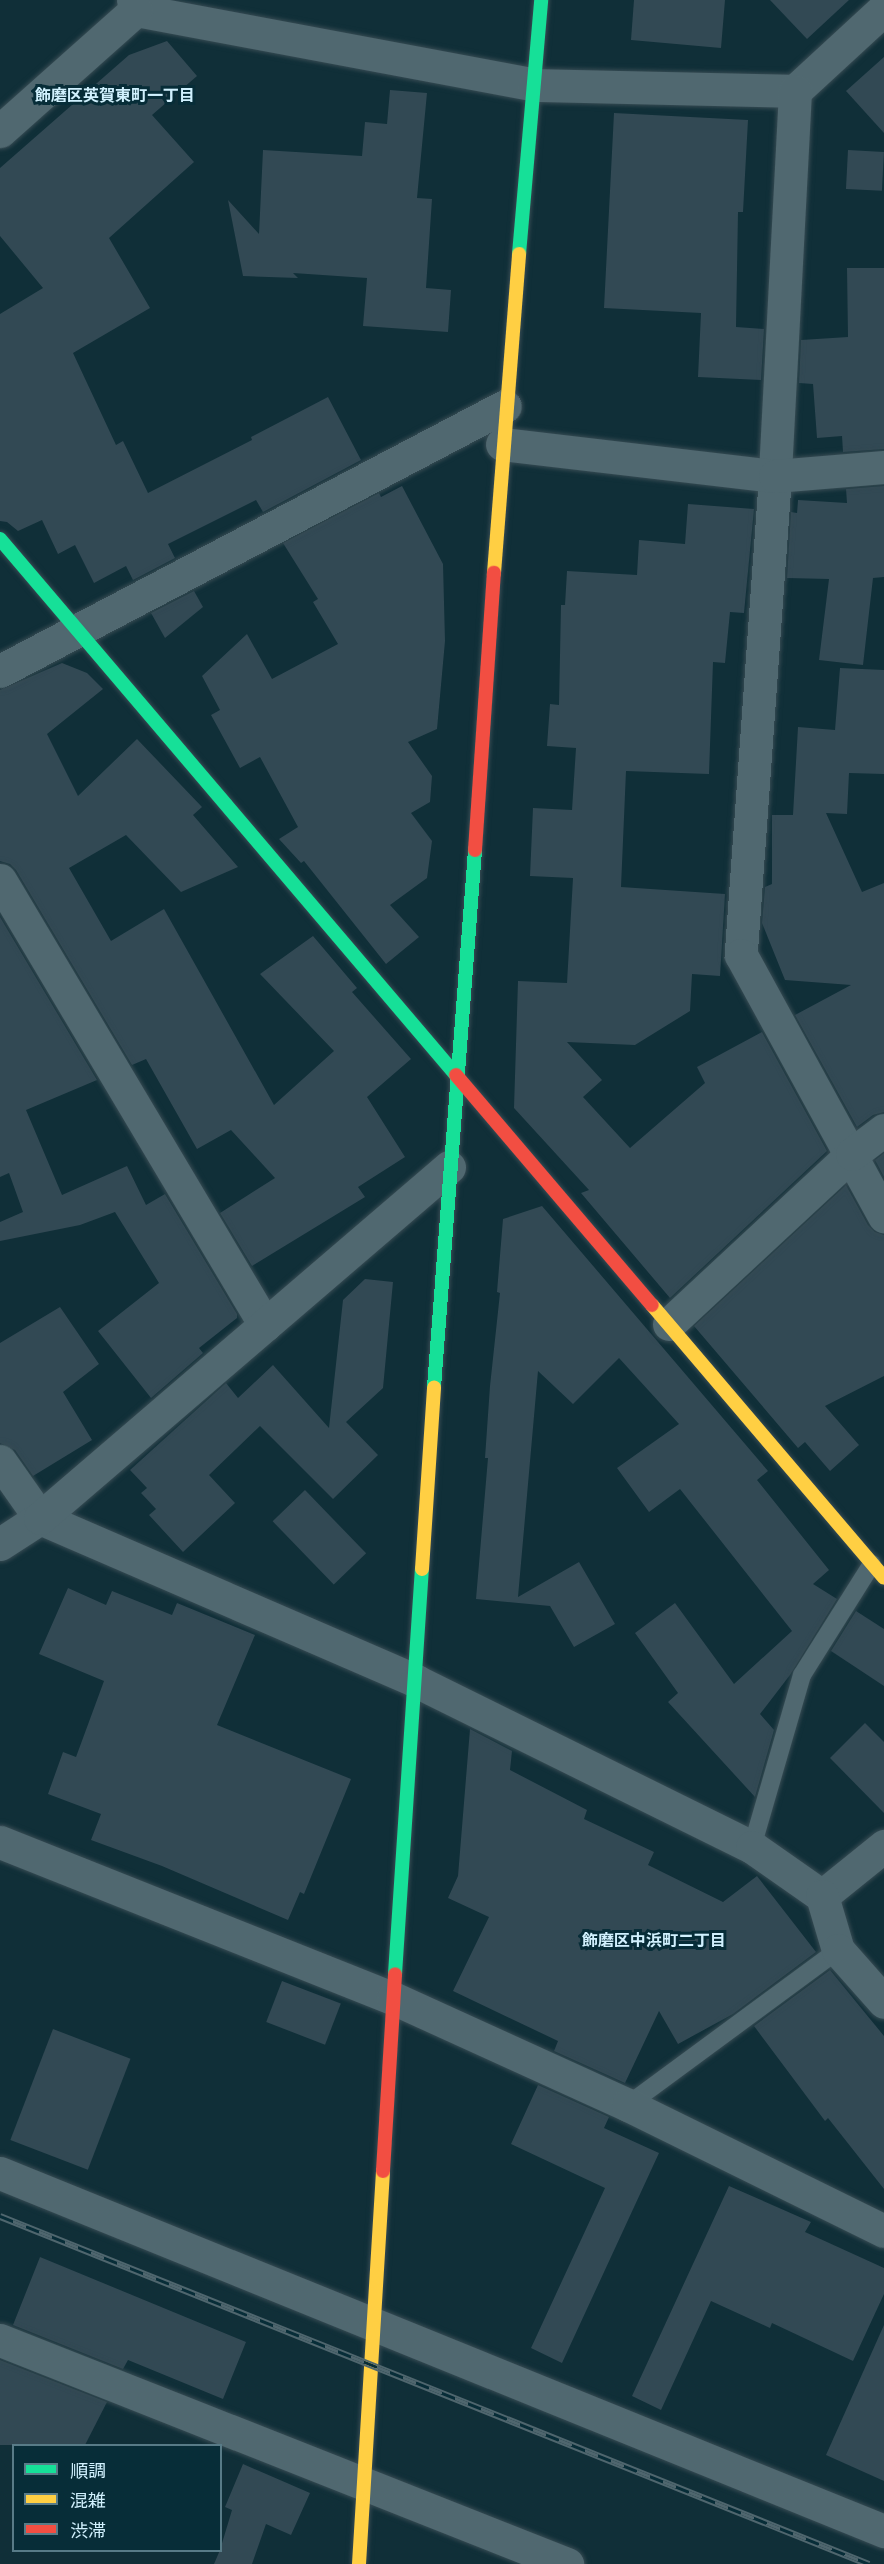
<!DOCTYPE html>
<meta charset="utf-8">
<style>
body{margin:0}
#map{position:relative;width:884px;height:2564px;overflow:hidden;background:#102f38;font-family:"PT Serif","Noto Sans JP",serif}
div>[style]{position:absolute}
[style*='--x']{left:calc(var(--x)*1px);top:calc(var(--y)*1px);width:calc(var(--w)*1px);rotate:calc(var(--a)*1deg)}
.building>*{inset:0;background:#324954;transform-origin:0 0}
.roads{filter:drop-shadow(0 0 2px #374b53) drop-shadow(0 0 2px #374b53)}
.lane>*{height:18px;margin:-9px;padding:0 9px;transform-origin:9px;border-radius:9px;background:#506870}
.street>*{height:33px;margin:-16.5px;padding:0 16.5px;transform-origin:16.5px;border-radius:16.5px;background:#506870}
.fast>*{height:14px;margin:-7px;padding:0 7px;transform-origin:7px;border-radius:7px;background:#16e098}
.slow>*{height:14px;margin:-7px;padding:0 7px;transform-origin:7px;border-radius:7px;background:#ffcf43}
.jam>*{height:14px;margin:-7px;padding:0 7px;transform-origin:7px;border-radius:7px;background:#f24e42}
.rail>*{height:7px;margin-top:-3.5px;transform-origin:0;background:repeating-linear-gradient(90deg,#072d38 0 14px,#4f666e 0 28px);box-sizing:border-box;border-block:2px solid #4f666e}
span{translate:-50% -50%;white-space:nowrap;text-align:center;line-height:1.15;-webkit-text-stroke:6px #072d38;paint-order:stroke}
.neighbourhood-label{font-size:16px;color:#d1f1fe;font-weight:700}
.legend{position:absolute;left:12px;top:2444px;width:210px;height:108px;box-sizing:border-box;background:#072d38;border:2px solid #587b87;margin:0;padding:8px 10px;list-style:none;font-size:18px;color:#d1f1fe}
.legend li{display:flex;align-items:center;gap:12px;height:30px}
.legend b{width:30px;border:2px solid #587b87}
</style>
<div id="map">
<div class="building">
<i style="clip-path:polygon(634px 0,725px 0,721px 48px,631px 40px)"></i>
<i style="clip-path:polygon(770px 0,849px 0,807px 39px)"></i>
<i style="clip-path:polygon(167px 41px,197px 76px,152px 115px,194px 162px,109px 238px,150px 308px,73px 353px,116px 445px,123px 441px,148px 493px,252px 440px,251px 437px,328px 397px,361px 460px,263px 512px,256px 500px,168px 544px,175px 558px,133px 580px,126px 566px,94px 583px,75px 545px,58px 554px,42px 520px,18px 531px,7px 522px,0 521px,0 314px,43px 288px,0 236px,0 168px,129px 55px)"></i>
<i style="clip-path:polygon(884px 57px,884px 133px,846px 91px)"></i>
<i style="clip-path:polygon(390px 90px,427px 93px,417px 198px,432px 199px,426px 288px,451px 290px,448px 332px,363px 326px,367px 278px,293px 273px,298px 278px,243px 276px,228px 200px,259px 234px,263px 150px,362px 156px,365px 122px,387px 124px)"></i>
<i style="clip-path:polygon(614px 113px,748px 120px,743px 212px,738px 212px,736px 327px,764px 329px,761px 380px,698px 377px,701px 313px,604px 308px)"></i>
<i style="left:848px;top:150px;width:36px;height:39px;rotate:3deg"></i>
<i style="clip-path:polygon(847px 268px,884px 268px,884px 449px,843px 452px,842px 436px,817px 438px,813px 384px,799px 383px,801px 340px,848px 337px)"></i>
<i style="clip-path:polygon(402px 486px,443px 564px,445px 641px,437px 729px,408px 742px,432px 776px,430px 802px,411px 813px,432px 841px,427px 878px,390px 905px,419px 937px,386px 964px,304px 861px,301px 863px,279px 839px,298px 827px,260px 757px,240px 768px,211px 715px,220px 710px,202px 676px,247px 634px,272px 679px,338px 644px,313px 602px,318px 599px,283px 543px,379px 493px,381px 497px)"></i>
<i style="clip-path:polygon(884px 486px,884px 577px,873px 578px,863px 665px,819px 660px,829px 579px,787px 578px,791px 512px,797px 513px,798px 500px,847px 503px,846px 489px)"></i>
<i style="clip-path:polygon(688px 504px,754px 509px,744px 613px,730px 612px,725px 663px,713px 662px,709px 774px,626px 771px,621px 887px,725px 894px,720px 976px,692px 974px,690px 1011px,635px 1045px,567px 1042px,602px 1080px,583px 1097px,630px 1148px,705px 1083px,697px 1067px,762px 1032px,827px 1151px,670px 1298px,581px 1193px,589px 1190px,514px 1108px,518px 981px,567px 983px,573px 878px,530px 876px,533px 808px,572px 810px,576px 748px,547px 746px,550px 704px,559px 705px,561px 605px,565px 605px,567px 571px,637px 575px,639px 540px,685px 544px)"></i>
<i style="clip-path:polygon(194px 591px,203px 607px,165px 638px,151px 613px)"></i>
<i style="clip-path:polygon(62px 663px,87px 673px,103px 689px,47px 734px,78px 796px,137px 739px,202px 807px,193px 815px,238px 867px,181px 892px,126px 835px,69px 868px,111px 941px,164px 909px,274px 1105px,334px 1051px,260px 974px,313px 936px,357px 988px,352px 992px,411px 1059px,367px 1097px,405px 1157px,358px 1187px,365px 1197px,252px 1266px,220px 1213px,275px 1178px,231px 1130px,197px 1149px,146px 1059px,132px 1065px,16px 870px,10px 864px,0 861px,0 690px)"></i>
<i style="clip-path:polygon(840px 668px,884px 670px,884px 774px,849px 773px,847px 814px,826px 813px,862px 892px,884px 883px,884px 1112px,873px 1115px,857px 1127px,795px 1015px,851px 985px,785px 980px,762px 923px,765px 887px,772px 884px,772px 815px,793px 815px,798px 727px,835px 730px)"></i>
<i style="clip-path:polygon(0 917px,97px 1080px,26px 1110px,62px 1195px,127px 1166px,146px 1205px,165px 1194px,237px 1314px,237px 1318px,199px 1348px,203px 1353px,151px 1398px,98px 1331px,159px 1283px,115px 1212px,80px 1225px,0 1241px,0 1222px,23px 1212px,9px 1173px,0 1177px)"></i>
<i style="clip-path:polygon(884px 1153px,884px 1177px,875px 1160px)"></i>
<i style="clip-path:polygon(846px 1185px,868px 1225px,875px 1232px,884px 1235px,884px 1376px,825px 1406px,859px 1445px,830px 1471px,805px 1442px,798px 1448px,694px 1326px)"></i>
<i style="clip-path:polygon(542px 1206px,768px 1471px,757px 1480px,829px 1570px,813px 1584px,837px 1599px,790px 1675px,760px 1714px,774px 1730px,755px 1797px,668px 1702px,678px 1693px,635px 1633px,675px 1603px,734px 1684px,792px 1631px,680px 1489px,649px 1512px,617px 1468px,679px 1424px,619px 1358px,573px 1404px,538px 1371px,518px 1597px,579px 1562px,615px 1624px,574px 1647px,550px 1606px,476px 1599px,488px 1458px,485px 1458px,490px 1386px,500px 1293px,497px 1292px,503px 1219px)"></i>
<i style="clip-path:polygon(365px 1279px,393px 1282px,383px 1388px,346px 1422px,378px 1455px,333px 1499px,260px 1426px,209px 1475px,235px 1503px,183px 1552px,149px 1515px,156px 1509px,141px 1493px,147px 1488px,130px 1470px,226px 1383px,238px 1398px,273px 1365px,329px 1428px,343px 1300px)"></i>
<i style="clip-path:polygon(60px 1307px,99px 1364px,63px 1392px,92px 1440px,33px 1476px,15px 1450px,0 1443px,0 1343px)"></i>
<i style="left:305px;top:1490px;width:88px;height:45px;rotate:46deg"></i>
<i style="clip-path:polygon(68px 1588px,106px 1605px,112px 1591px,172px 1615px,177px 1603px,255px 1635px,217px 1725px,351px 1779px,304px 1894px,300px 1892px,288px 1920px,162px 1866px,91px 1840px,101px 1814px,48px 1794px,63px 1752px,76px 1757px,104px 1681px,39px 1654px)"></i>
<i style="clip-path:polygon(856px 1611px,884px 1629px,884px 1686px,831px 1651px)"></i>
<i style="clip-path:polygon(865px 1723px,884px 1742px,884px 1813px,830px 1758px)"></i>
<i style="clip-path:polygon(470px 1729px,512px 1751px,510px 1770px,587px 1810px,584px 1819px,654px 1852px,648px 1865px,723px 1902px,757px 1876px,816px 1952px,733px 2014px,678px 2044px,659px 2011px,625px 2083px,554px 2051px,558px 2041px,453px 1991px,489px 1917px,448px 1898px,458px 1876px)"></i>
<i style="clip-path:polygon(830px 1970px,884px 2036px,884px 2189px,828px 2118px,825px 2121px,754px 2026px)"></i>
<i style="left:282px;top:1981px;width:63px;height:44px;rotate:21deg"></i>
<i style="left:53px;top:2029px;width:83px;height:119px;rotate:21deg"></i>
<i style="clip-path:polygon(538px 2085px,609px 2117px,604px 2128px,659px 2153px,562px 2363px,531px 2348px,605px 2188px,511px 2144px)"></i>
<i style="clip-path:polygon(729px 2186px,811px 2222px,805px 2232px,884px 2268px,884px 2294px,853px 2361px,772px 2323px,770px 2328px,711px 2301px,661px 2410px,632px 2396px)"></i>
<i style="clip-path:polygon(40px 2257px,246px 2342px,223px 2399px,128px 2360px,123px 2369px,13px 2325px)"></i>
<i style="clip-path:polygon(884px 2325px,884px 2481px,826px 2455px)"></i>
<i style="clip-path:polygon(0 2360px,107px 2402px,85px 2445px,0 2445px)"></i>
<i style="clip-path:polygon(243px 2464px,310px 2493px,291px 2535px,266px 2524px,252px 2564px,214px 2564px,220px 2550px,232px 2510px,225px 2507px)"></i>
</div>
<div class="roads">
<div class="lane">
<i style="--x:752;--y:1847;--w:179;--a:-73.8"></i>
<i style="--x:802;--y:1675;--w:131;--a:-57.8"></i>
<i style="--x:628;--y:2105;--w:261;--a:-36.4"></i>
</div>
<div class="street">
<i style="--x:133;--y:0;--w:10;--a:73"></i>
<i style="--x:136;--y:10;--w:406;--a:10.6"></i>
<i style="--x:535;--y:85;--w:260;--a:1.3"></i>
<i style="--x:795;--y:91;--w:121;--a:-42.7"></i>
<i style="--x:795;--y:91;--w:386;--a:93"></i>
<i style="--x:775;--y:476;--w:480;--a:94.1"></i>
<i style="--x:741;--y:955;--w:298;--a:61.3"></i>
<i style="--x:0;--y:131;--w:182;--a:-41.7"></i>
<i style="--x:502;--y:444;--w:275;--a:6.7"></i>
<i style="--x:775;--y:476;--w:109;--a:-4.7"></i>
<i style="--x:0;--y:671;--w:570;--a:-27.69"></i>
<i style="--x:0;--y:880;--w:518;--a:59.23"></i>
<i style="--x:669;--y:1324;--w:250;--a:-42.9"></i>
<i style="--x:852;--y:1154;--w:40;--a:-37"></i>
<i style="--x:0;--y:1461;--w:70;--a:54.9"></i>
<i style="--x:40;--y:1518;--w:410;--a:23.4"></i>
<i style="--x:416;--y:1681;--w:375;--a:26.3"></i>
<i style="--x:752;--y:1847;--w:85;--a:35"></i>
<i style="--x:822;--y:1896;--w:80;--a:-38.9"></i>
<i style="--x:0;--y:1544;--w:48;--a:-33"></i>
<i style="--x:40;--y:1518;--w:539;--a:-40.64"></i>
<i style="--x:0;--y:1842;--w:423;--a:21.7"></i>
<i style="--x:393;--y:1998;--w:258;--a:24.5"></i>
<i style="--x:628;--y:2105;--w:285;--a:26.2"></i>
<i style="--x:822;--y:1896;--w:56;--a:73.5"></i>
<i style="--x:838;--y:1950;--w:69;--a:48.5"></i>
<i style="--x:0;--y:2173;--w:954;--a:22.05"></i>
<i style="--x:0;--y:2340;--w:610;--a:21.56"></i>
</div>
<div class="fast">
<i style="--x:519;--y:254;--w:255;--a:-85"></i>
<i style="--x:0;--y:539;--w:704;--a:49.61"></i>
<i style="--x:434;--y:1387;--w:539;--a:-85.63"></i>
<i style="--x:395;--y:1974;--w:406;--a:-86.2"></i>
</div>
<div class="slow">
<i style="--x:494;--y:573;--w:320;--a:-85.5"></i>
<i style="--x:652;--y:1305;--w:358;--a:49.6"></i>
<i style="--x:422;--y:1569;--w:182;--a:-86.2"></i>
<i style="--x:359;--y:2564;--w:394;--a:-86.5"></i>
</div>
<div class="jam">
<i style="--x:475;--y:850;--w:278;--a:-86.1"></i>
<i style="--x:456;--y:1075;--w:302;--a:49.6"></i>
<i style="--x:383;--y:2171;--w:197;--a:-86.5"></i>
</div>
</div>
<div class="rail">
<i style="--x:0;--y:2216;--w:936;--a:21.82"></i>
</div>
<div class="neighbourhood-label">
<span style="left:115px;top:95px">飾磨区英賀東町一丁目</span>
<span style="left:654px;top:1940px">飾磨区中浜町二丁目</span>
</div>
<ul class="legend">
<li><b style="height:8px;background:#16e098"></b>順調</li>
<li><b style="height:8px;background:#ffcf43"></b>混雑</li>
<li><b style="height:8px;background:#f24e42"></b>渋滞</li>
</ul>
</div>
